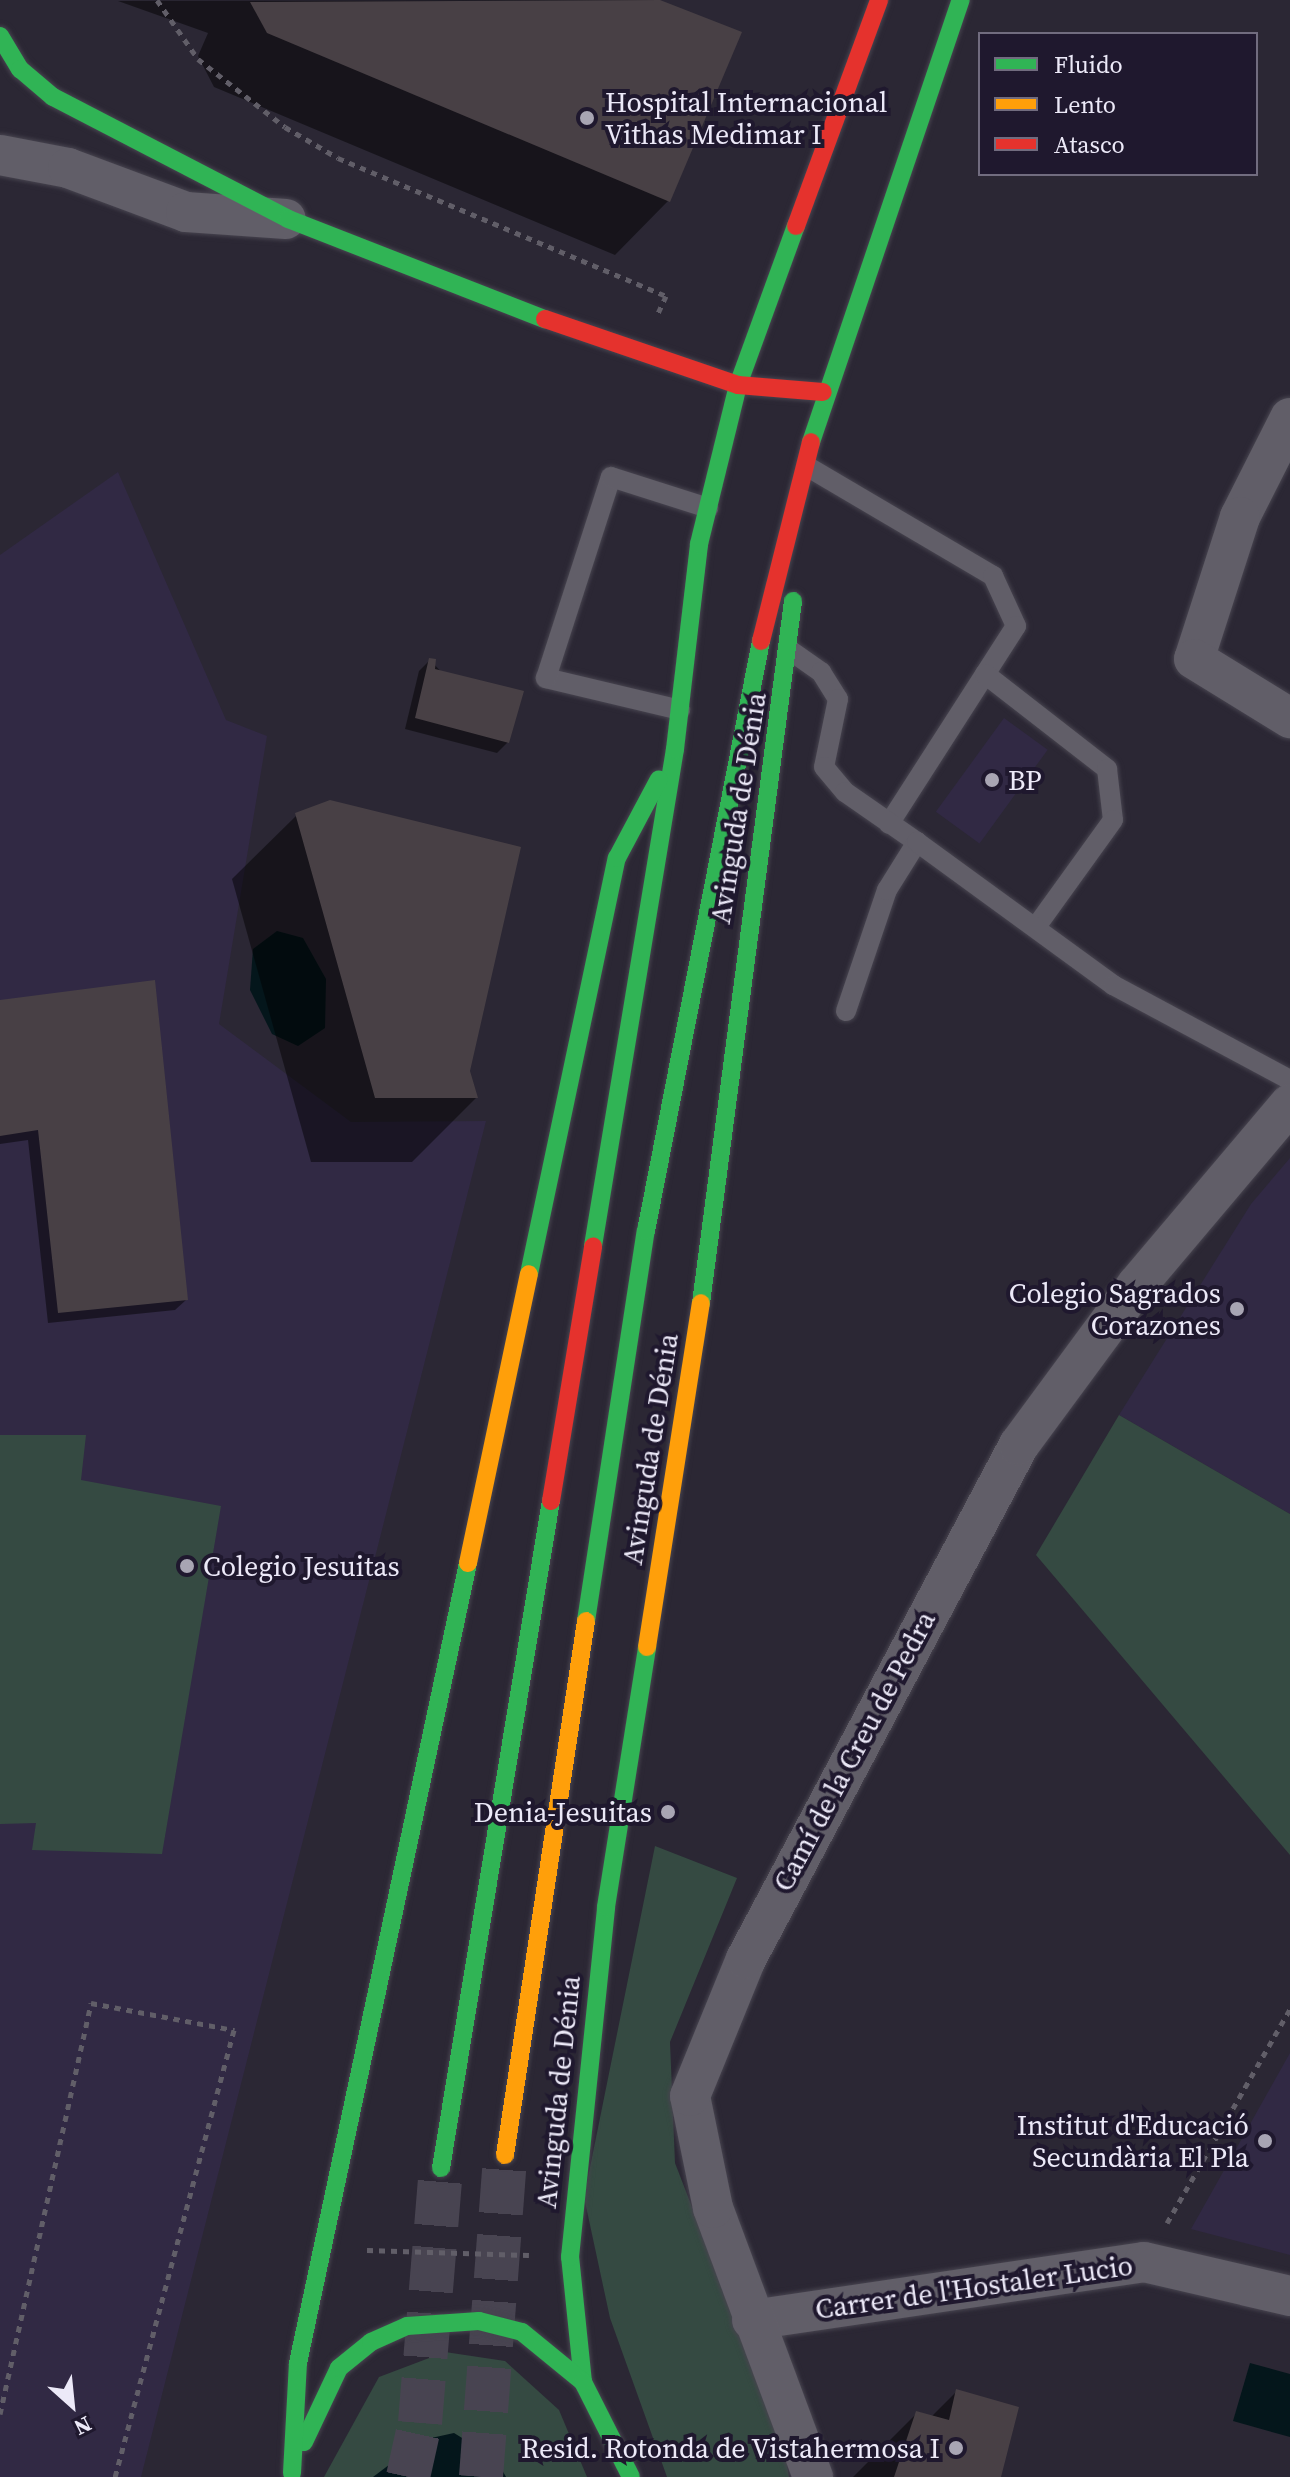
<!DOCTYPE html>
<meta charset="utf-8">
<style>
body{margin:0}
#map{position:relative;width:1290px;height:2477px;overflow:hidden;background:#2b2734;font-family:"Source Serif 4",serif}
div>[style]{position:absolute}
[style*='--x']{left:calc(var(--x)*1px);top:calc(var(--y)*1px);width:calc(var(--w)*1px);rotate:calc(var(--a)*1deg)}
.built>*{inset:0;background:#312944;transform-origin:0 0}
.green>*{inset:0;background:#354a42}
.water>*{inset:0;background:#04161b}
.shadow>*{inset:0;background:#0007}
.building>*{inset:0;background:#484045}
.primary-tunnel>*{height:44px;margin-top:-22px;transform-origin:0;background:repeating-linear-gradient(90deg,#484451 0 44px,transparent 0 66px)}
.path>*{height:5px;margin-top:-2.5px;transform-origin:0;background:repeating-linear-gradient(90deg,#615e68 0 6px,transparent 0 12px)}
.roads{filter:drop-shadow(0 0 2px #47444f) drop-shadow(0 0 2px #47444f)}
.lane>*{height:20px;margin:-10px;padding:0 10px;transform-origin:10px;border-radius:10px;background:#615e68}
.street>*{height:40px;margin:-20px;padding:0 20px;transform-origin:20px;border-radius:20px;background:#615e68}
.fast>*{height:18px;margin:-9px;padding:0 9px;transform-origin:9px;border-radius:9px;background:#30b455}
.slow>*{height:18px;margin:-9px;padding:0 9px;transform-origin:9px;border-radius:9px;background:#ff9f0a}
.jam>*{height:18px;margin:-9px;padding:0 9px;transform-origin:9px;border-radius:9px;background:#e5322d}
.dots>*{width:22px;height:22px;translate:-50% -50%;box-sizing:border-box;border:4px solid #1f182e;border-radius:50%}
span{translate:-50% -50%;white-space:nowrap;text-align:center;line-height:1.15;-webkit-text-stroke:8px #1f182e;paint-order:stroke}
.poi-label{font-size:28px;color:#ece9f8}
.left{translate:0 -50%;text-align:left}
.right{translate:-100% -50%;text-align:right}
.street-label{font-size:28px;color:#ece9f8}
.legend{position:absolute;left:978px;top:32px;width:280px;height:144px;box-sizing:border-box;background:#1f182e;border:2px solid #716c7f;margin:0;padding:10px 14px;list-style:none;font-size:24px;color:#ece9f8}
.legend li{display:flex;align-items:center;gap:16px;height:40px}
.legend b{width:40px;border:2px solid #716c7f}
.north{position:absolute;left:32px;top:2365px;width:80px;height:80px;-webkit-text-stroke:6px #1f182e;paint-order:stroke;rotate:153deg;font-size:22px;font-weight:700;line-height:32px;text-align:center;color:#ece9f8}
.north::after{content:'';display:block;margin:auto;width:28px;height:36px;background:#ece9f8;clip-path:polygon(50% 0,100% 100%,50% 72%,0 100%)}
</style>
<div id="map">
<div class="built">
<i style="clip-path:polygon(118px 472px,226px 720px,267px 736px,219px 1024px,351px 1122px,486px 1121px,141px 2477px,0 2477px,0 555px)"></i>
<i style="left:1004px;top:718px;width:54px;height:116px;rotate:36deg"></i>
<i style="clip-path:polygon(1290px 1158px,1290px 1514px,1119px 1415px,1251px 1204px)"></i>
<i style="clip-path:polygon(1290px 2053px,1290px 2255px,1191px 2229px)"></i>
</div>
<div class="green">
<i style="clip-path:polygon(1119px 1415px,1290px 1514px,1290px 1855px,1036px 1555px)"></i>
<i style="clip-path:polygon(0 1435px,86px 1435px,81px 1480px,221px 1506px,162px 1854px,32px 1850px,36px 1823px,0 1824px)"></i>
<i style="clip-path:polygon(655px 1846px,737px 1878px,670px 2042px,675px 2163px,784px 2445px,789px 2477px,667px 2477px,610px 2318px,584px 2197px)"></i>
<i style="clip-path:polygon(445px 2352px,505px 2361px,559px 2410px,587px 2477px,324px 2477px,379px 2377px)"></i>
</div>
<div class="water">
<i style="clip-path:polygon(277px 931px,303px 938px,326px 979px,325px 1028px,298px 1046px,272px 1034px,250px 990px,253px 949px)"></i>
<i style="clip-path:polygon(1250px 2363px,1290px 2374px,1290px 2437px,1233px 2421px)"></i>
<i style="clip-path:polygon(454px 2433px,496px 2459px,506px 2477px,373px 2477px,422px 2440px)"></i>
</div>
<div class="shadow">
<i style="clip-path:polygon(654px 0,739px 33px,668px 201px,615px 255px,214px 87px,198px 56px,208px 33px,118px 1px)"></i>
<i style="clip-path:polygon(430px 660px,508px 742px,497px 753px,405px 729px,419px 671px)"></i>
<i style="clip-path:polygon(297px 815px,468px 1071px,476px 1098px,412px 1162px,311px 1162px,232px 879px)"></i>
<i style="clip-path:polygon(0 1002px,186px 1300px,175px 1310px,48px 1323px,28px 1140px,0 1144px)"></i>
<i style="clip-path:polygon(957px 2391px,999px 2477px,853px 2477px,917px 2413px,931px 2417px)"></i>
</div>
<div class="building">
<i style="clip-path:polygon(660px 0,742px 32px,670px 202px,267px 33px,250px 2px)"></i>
<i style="clip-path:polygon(429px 658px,436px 659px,435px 669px,524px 691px,509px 743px,415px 718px)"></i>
<i style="clip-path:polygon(330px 800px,521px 847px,470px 1071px,478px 1098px,375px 1098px,295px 813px)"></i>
<i style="clip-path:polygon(155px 980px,188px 1300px,58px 1313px,38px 1130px,0 1136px,0 1000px)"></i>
<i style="clip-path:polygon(956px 2389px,1019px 2407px,1001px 2477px,894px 2477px,916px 2411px,949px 2420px)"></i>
</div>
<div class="primary-tunnel">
<i style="--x:408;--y:2477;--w:55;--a:-77.5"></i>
<i style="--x:420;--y:2423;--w:256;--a:-85.3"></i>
<i style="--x:481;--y:2477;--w:323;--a:-85.7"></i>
</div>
<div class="path">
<i style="--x:157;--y:0;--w:72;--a:55.2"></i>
<i style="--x:198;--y:59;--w:110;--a:38"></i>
<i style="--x:285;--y:127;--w:61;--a:30.3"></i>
<i style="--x:338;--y:158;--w:356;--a:22.8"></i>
<i style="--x:666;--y:296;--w:19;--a:115"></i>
<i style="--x:1167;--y:2223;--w:247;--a:-60.1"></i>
<i style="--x:367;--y:2250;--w:162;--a:1.8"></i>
<i style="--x:0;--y:2414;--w:421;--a:-77.5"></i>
<i style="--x:91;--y:2003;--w:146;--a:10.7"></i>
<i style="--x:234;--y:2030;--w:463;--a:104.9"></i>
</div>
<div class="roads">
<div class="lane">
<i style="--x:808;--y:467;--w:215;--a:30.5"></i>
<i style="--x:993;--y:576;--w:55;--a:65.3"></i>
<i style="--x:1016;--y:626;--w:235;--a:122.7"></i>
<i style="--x:791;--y:651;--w:37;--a:35"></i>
<i style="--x:821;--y:672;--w:32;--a:58"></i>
<i style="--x:838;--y:699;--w:69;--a:101.6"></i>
<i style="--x:824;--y:767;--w:33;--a:50"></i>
<i style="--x:845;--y:792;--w:88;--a:34.8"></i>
<i style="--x:985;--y:674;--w:155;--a:37.9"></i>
<i style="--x:1107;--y:769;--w:51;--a:83.3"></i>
<i style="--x:1113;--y:820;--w:128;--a:125.8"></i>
<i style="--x:680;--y:710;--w:138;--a:-166.6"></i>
<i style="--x:546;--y:678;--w:211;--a:-72.1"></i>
<i style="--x:611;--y:477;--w:102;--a:17.7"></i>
<i style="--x:846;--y:1011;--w:128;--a:-71.3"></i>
<i style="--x:887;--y:890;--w:57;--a:-58"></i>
<i style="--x:917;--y:842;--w:243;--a:36.1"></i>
<i style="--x:1113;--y:985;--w:201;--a:28.2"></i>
</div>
<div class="street">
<i style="--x:0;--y:155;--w:69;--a:10.8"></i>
<i style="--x:68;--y:168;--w:126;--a:20.4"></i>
<i style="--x:186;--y:212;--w:100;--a:4"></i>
<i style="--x:1290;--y:418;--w:111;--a:116.8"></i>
<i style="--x:1240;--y:517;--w:149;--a:107.9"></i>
<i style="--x:1194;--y:659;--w:113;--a:31.6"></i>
<i style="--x:752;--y:2320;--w:396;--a:-8.4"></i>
<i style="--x:1144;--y:2262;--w:150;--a:13.1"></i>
<i style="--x:813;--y:2477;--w:287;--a:-110.4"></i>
<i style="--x:713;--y:2208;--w:114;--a:-101.6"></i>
<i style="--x:690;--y:2096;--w:148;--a:-67.8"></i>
<i style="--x:746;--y:1959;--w:582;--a:-62.03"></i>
<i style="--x:1019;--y:1445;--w:199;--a:-53.6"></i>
<i style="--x:1137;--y:1285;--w:237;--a:-49.8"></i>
</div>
<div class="fast">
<i style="--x:0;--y:36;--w:39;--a:59"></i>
<i style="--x:20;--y:69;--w:43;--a:40.3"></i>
<i style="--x:53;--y:97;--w:265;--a:27.4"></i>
<i style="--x:288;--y:219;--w:276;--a:21.3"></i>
<i style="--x:811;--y:442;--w:467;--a:-71.3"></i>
<i style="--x:593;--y:1246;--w:504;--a:-80.63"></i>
<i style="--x:675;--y:749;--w:206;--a:-83.3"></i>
<i style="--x:699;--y:544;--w:164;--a:-76.2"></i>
<i style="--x:738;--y:385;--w:169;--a:-70"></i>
<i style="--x:529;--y:1274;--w:425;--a:-78.1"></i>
<i style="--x:617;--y:858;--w:89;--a:-62"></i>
<i style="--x:701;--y:1303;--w:708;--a:-82.53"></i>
<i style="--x:586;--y:1621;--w:395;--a:-81.3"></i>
<i style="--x:646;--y:1231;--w:601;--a:-78.97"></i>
<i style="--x:441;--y:2168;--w:676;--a:-80.64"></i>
<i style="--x:583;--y:2382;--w:126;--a:-95.9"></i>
<i style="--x:570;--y:2257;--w:352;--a:-84.1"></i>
<i style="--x:606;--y:1907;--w:263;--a:-81"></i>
<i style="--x:304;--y:2442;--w:82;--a:-64.7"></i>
<i style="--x:339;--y:2368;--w:41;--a:-39.1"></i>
<i style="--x:371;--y:2342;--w:39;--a:-24"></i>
<i style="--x:407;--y:2326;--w:72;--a:-4"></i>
<i style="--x:479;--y:2321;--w:44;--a:14.3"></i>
<i style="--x:522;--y:2332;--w:79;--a:39.3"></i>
<i style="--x:583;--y:2382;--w:106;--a:63.2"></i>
<i style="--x:292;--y:2473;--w:110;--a:-86.9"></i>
<i style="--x:298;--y:2363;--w:818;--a:-78"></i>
</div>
<div class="slow">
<i style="--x:468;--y:1563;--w:295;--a:-78.1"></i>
<i style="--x:647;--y:1647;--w:348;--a:-81.1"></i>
<i style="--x:505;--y:2155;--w:540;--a:-81.37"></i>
</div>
<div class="jam">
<i style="--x:796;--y:226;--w:241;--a:-69.8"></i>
<i style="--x:545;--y:319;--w:204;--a:18.9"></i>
<i style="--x:738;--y:385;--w:85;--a:4.7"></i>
<i style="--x:761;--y:641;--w:205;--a:-75.9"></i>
<i style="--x:551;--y:1501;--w:258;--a:-80.6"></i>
</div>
</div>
<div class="dots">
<i style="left:587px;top:118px;background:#a8a5b3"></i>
<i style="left:992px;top:780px;background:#a8a5b3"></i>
<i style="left:1237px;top:1309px;background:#a8a5b3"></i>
<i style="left:187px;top:1566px;background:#a8a5b3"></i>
<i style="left:668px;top:1812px;background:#a8a5b3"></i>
<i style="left:1265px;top:2141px;background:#a8a5b3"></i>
<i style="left:956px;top:2448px;background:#a8a5b3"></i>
</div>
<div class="poi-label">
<span class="left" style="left:605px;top:118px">Hospital Internacional<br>Vithas Medimar I</span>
<span class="left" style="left:1008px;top:780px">BP</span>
<span class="right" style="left:1221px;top:1309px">Colegio Sagrados<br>Corazones</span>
<span class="left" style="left:203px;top:1566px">Colegio Jesuitas</span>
<span class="right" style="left:652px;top:1812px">Denia-Jesuitas</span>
<span class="right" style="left:1249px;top:2141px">Institut d'Educació<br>Secundària El Pla</span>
<span class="right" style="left:940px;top:2448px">Resid. Rotonda de Vistahermosa I</span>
</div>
<div class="street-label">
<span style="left:738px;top:808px;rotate:-81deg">Avinguda de Dénia</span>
<span style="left:650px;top:1449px;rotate:-81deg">Avinguda de Dénia</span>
<span style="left:854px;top:1751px;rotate:-62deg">Camí de la Creu de Pedra</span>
<span style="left:558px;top:2092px;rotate:-84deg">Avinguda de Dénia</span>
<span style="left:974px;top:2287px;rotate:-8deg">Carrer de l'Hostaler Lucio</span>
</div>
<ul class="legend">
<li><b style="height:10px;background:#30b455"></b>Fluido</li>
<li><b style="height:10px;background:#ff9f0a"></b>Lento</li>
<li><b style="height:10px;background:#e5322d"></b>Atasco</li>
</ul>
<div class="north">N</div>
</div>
